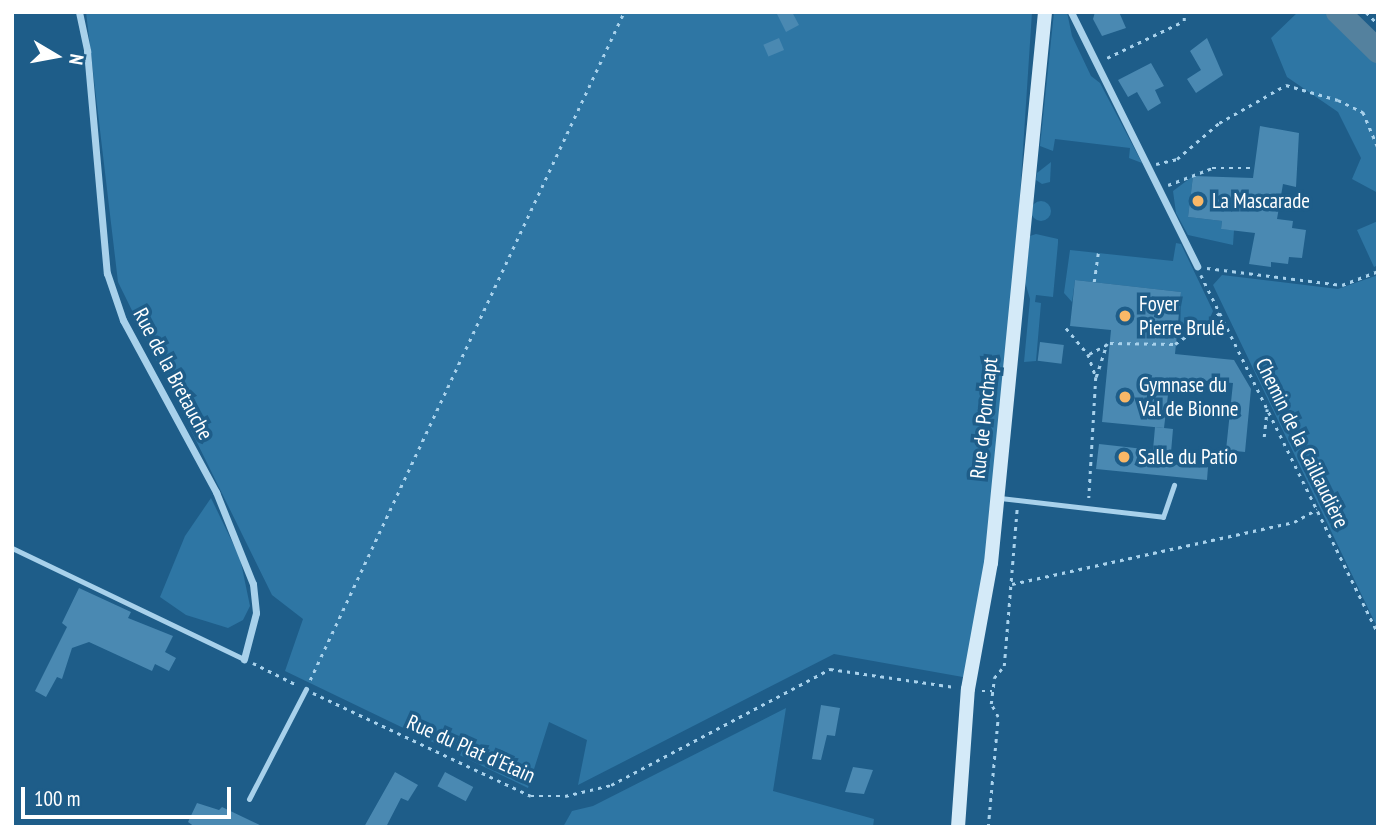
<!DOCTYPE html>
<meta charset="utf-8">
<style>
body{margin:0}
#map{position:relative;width:1390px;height:839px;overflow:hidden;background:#1e5d89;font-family:"PT Sans Narrow",sans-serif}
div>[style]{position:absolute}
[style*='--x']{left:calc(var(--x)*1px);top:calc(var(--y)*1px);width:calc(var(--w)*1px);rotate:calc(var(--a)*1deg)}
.green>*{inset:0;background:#2e76a4}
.round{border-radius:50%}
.river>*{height:24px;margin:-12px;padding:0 12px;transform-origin:12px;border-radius:12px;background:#54819e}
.building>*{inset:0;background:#4a89b2;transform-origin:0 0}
.path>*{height:2.5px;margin-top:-1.25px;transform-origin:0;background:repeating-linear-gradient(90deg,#a8d1eb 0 3.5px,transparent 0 8.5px)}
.lane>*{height:5px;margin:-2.5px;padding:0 2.5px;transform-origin:2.5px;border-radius:2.5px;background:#a8d1eb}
.street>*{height:7px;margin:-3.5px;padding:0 3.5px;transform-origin:3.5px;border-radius:3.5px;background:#a8d1eb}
.secondary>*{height:14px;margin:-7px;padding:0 7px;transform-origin:7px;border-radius:7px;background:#d4eaf8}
.dots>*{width:19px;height:19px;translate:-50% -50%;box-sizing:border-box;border:4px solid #1e5d89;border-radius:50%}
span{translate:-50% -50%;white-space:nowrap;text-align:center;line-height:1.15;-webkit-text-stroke:7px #1e5d89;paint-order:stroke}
.poi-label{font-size:21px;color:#fff}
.left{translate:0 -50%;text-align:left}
.street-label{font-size:21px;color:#fff}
.frame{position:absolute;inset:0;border:14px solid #fff;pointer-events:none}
.north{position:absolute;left:21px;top:21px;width:70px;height:70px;-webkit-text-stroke:5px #1e5d89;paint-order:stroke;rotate:100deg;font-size:19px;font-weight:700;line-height:28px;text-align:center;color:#fff}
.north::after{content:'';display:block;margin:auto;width:24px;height:32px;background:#fff;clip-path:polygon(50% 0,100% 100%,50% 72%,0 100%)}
.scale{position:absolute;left:21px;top:787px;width:210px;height:32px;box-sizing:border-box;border:4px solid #fff;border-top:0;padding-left:9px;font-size:21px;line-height:24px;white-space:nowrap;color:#fff;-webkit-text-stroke:5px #1e5d89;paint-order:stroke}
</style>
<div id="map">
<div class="green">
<i style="clip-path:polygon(86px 12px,1032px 12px,1017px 241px,974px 679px,834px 654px,578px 785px,587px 740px,549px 722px,528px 788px,285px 671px,303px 619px,272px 595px,118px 282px)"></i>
<i style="clip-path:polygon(1054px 12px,1067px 12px,1072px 36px,1091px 76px,1100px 83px,1142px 163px,1129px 158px,1130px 148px,1055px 139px,1053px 151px,1040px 146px)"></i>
<i style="clip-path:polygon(1298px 12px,1349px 12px,1378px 50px,1378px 193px,1352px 179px,1361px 158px,1338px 112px,1287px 77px,1271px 38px)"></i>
<i style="clip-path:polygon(1051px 162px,1050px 182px,1042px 184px,1036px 180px,1037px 173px)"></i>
<i style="clip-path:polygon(1193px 176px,1188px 217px,1222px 221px,1221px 229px,1234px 230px,1233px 245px,1188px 235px,1176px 213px,1173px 191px)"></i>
<i class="round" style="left:1031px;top:201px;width:20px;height:20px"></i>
<i style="clip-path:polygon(1378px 221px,1378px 265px,1374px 267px,1357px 230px)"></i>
<i style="clip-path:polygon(1036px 234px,1058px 239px,1058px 243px,1053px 297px,1036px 295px,1035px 302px,1041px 303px,1036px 361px,1024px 362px,1030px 299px,1025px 282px,1030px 236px)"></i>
<i style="clip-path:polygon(1176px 243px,1181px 244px,1213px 311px,1209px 320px,1180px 339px,1181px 292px,1075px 280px,1072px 302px,1064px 293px,1070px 250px,1173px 261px)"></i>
<i style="clip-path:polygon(1222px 275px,1338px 289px,1378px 275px,1378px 629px,1213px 285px)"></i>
<i style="clip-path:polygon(211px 498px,240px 558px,250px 606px,243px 620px,228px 628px,186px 615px,160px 597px,185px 536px)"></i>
<i style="clip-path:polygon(786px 708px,773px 791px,874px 819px,873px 827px,563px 827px,572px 811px,593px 806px)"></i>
</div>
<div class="river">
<i style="--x:1338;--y:12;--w:56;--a:44.3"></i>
</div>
<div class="building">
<i style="clip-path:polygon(776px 12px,792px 12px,799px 25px,786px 32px)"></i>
<i style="clip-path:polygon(1095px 12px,1119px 12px,1126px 28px,1102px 36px,1093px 19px)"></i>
<i style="left:779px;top:38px;width:13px;height:17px;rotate:67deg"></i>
<i style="clip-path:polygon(1207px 38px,1223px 75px,1196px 93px,1187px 79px,1201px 70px,1190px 51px)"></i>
<i style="clip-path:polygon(1151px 63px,1164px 86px,1155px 90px,1161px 103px,1148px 111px,1137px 92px,1128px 97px,1118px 80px)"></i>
<i style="clip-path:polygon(1260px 126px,1299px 133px,1296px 187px,1283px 184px,1277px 219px,1293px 221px,1292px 228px,1306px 230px,1302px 258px,1289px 257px,1288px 264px,1271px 262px,1271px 267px,1249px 264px,1255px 233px,1221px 229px,1222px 221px,1188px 217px,1193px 176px,1253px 178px)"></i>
<i style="clip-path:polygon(1075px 280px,1181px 292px,1175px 354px,1234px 360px,1251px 389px,1245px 452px,1226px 450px,1233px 383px,1170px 378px,1164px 428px,1102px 422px,1111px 330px,1070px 326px)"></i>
<i style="left:1040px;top:342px;width:24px;height:19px;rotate:7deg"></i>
<i style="clip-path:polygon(1155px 427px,1173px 429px,1170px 464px,1208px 467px,1207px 480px,1096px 469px,1099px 444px,1153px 450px)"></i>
<i style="clip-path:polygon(79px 588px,131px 612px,128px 618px,173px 636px,165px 652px,176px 658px,169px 671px,155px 664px,152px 671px,89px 642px,72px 648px,62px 679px,57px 677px,46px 697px,35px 691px,67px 627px,62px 623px)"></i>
<i style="clip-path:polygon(821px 705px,840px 708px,835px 736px,827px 735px,821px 760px,812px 759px)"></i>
<i style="clip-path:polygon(853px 767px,873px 770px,864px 794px,845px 792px)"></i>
<i style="clip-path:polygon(395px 772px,418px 785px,408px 801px,401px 798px,386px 827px,364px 827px)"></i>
<i style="left:445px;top:772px;width:32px;height:16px;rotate:28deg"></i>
<i style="clip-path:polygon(197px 803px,219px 810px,222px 807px,264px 827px,195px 827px,188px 822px)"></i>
</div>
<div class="path">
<i style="--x:1366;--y:12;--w:17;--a:45"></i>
<i style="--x:1107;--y:58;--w:85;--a:-25.7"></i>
<i style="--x:1184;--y:21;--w:9;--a:-90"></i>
<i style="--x:1156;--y:164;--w:22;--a:-13"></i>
<i style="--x:1177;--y:159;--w:55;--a:-40.6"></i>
<i style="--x:1219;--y:123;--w:77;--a:-29.6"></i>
<i style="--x:1286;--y:85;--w:54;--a:16.1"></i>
<i style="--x:1338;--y:100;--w:28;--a:26"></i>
<i style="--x:1363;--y:112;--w:38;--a:67"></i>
<i style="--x:1168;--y:185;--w:47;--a:-21.1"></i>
<i style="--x:1212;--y:168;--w:43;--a:0"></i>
<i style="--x:1207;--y:268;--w:136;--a:7.2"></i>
<i style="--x:1342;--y:285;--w:39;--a:-21"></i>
<i style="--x:1201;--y:275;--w:399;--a:63.7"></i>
<i style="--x:1094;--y:282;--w:29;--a:-82"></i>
<i style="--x:1066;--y:328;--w:34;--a:50"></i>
<i style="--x:1088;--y:354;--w:24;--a:71"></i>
<i style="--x:1096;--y:377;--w:121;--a:93.3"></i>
<i style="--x:1089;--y:354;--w:24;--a:-28"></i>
<i style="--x:1110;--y:343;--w:65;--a:0.9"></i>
<i style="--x:1175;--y:344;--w:55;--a:-34.6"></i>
<i style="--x:1096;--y:377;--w:35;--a:-72"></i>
<i style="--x:1264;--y:437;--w:28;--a:-84"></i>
<i style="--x:1012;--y:584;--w:289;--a:-12.4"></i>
<i style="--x:1294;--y:522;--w:26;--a:-29"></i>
<i style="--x:253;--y:663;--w:49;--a:26.6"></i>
<i style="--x:310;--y:680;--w:738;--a:-64.82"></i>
<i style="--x:982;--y:691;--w:10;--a:0"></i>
<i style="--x:313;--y:693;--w:241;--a:25.3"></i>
<i style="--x:531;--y:796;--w:34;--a:0"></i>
<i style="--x:565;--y:796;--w:47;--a:-13.4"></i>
<i style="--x:611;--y:785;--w:248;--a:-27.9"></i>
<i style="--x:830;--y:669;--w:126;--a:8.2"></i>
<i style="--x:988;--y:827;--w:110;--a:-84.8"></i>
<i style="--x:998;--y:717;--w:15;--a:-118"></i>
<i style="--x:991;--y:704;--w:26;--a:-83"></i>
<i style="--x:994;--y:678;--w:16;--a:-50"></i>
<i style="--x:1004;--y:666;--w:159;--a:-85.3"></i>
</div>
<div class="lane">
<i style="--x:1000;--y:498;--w:164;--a:6.6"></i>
<i style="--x:1163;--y:517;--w:34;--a:-71"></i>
<i style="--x:12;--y:548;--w:257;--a:25.6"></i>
<i style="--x:249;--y:799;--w:124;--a:-62.6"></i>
</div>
<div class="street">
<i style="--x:79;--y:12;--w:40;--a:78"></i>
<i style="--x:87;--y:51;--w:223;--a:84.9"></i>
<i style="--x:107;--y:273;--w:50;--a:71.2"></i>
<i style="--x:123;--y:320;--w:196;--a:61.6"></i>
<i style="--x:216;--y:492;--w:99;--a:68.1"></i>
<i style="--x:253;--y:584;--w:29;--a:84"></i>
<i style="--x:256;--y:613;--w:48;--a:104.6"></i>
<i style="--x:1071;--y:12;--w:284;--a:63.6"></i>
</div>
<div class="secondary">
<i style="--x:958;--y:827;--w:138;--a:-85.9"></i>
<i style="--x:968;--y:689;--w:128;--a:-79.7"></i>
<i style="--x:991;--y:563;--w:554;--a:-84.4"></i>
</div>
<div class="dots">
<i style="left:1198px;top:201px;background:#fab867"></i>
<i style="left:1125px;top:316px;background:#fab867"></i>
<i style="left:1125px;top:397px;background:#fab867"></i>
<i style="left:1124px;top:457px;background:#fab867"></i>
</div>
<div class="poi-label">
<span class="left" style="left:1212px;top:201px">La Mascarade</span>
<span class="left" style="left:1139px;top:316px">Foyer<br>Pierre Brulé</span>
<span class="left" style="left:1139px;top:397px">Gymnase du<br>Val de Bionne</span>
<span class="left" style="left:1138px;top:457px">Salle du Patio</span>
</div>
<div class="street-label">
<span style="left:173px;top:374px;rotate:62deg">Rue de la Bretauche</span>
<span style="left:984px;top:418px;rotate:-84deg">Rue de Ponchapt</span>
<span style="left:1302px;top:443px;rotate:64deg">Chemin de la Caillaudière</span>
<span style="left:471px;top:749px;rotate:24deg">Rue du Plat d'Etain</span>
</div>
<div class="frame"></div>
<div class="north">N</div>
<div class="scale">100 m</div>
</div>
